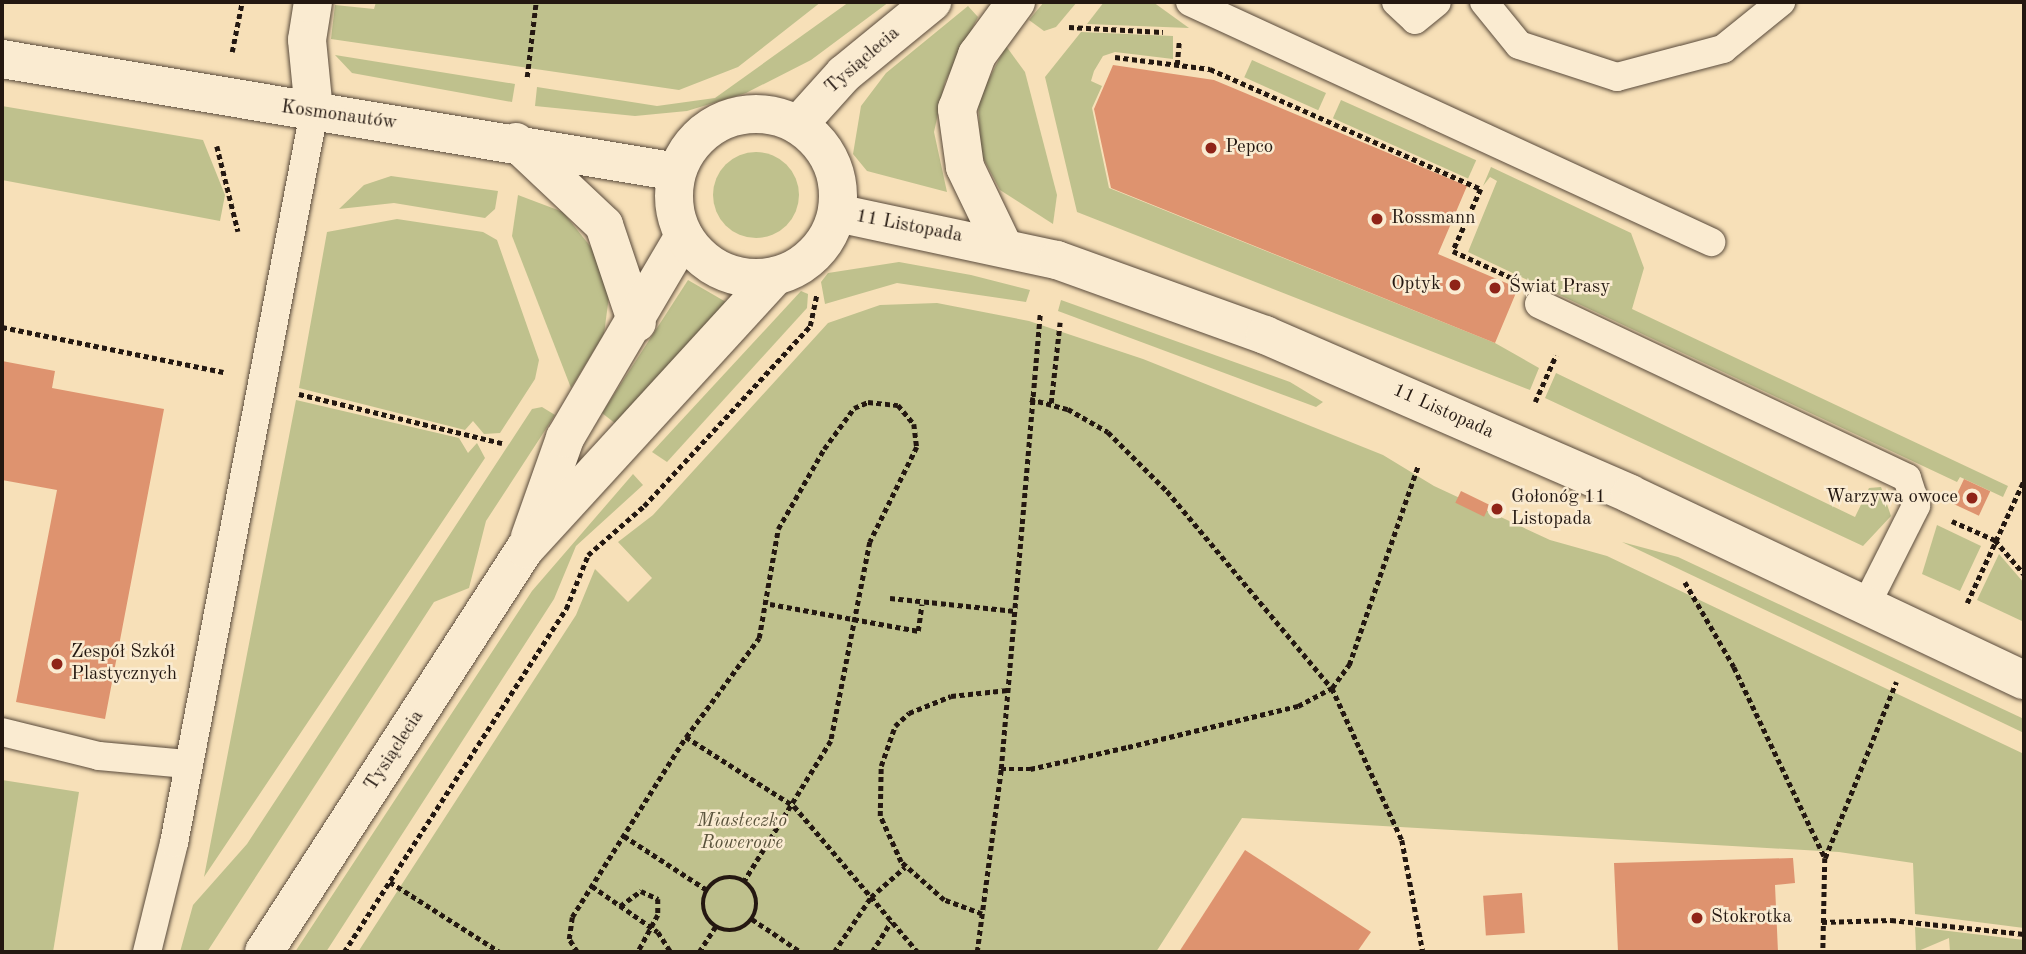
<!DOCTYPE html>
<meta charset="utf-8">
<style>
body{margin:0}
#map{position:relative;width:2026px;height:954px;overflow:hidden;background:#f7e0b8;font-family:"Old Standard TT",serif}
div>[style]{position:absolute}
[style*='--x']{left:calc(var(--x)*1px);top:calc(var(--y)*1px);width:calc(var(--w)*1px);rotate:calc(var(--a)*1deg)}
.green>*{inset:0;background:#bfc18d;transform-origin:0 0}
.round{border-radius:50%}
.building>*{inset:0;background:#de936f;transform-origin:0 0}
.path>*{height:4.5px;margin-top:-2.25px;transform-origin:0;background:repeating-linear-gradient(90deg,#241811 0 5px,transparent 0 8.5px)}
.path>.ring{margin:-2.25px;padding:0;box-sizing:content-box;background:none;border:4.5px solid #241811;border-radius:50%}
.roads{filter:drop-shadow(0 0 2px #594a3b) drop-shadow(0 0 2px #594a3b)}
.service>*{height:28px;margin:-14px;padding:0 14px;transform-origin:14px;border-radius:14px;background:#faebd1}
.minor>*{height:38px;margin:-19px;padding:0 19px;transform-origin:19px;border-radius:19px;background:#faebd1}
.tertiary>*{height:38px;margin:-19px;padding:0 19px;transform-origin:19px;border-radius:19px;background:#faebd1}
.tertiary>.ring{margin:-19px;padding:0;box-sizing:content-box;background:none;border:38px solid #faebd1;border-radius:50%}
.dots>*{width:19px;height:19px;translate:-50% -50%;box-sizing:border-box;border:4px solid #faebd1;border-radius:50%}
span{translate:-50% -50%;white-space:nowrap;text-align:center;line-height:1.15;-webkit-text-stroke:5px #faebd1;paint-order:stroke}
.street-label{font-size:19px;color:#241811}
.poi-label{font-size:19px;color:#241811}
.left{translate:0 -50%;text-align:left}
.right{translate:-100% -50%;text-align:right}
.park-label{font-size:19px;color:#5a533c;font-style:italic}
.frame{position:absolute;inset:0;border:4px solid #241811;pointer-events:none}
</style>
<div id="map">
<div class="green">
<i style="clip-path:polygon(376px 2px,821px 2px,738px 67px,679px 90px,331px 39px,335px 5px,374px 9px)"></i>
<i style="clip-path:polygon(849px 2px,889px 2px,811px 60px,746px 93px,687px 111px,635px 116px,535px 106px,537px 87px,657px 106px,715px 98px)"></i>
<i style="clip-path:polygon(1044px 2px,1077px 2px,1056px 27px,1044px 31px,1029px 20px)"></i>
<i style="clip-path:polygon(1104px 2px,1153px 2px,1189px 28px,1087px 24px)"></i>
<i style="clip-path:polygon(968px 6px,978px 17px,945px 82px,934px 132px,947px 192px,867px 171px,853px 154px,861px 106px,886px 73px)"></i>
<i style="clip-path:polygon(1081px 32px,1173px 36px,1173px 59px,1115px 52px,1103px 56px,1094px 71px,1091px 81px,1102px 86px,1092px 108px,1109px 188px,1495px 343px,1539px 368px,1530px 390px,1077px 212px,1045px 77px)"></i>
<i style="clip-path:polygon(1006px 46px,1025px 72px,1057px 195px,1053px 224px,1000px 190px,981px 154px,978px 100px)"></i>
<i style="clip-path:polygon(335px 55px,515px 84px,512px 102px,352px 73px)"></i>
<i style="left:1252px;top:60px;width:81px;height:19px;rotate:24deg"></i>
<i style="left:1341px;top:100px;width:148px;height:20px;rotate:24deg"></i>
<i style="clip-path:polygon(2px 106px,203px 140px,225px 195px,220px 221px,2px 180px)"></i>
<i class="round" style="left:713px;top:152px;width:86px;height:86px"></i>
<i style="clip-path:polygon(1491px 167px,1631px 233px,1644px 268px,1632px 309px,2008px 486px,2003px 497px,1960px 477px,1957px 482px,1468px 252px,1497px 181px,1490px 177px,1483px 186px)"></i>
<i style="clip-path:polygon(391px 176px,498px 191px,495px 209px,485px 218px,394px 203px,339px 209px,364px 185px)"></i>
<i style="clip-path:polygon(518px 195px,563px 212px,598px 256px,609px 296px,604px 334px,571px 388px,512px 236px)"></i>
<i style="clip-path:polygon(397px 219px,483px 232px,497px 240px,539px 360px,535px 379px,500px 433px,484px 434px,473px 421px,465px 430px,299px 388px,327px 232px)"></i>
<i style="clip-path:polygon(899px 262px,971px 275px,1030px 290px,1026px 302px,897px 283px,825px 304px,821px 282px,828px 273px)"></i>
<i style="clip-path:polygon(688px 280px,726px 302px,616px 424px,602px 413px)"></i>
<i style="clip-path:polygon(801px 291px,808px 294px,807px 308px,667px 462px,652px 452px)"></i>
<i style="clip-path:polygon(1061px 300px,1290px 382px,1323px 402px,1316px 407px,1058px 311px)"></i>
<i style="clip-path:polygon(937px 303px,1029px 321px,1143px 359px,1383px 455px,1434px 486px,1550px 540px,1607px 556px,2024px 754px,2024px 928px,1915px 914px,1913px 863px,1839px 852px,1242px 818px,1156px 952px,358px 952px,576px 615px,595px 569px,628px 602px,652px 578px,618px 542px,653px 515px,828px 323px,880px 305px)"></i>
<i style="clip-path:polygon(1556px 373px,1855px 517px,1869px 488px,1881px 487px,1891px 516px,1863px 546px,1545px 398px)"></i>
<i style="clip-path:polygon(296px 400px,459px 438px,468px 453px,477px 443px,485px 458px,204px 877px)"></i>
<i style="clip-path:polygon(542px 407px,555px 415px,486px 521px,469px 588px,434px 602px,207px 952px,180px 952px,193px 905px,247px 844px,532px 409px)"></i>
<i style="clip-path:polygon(633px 474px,643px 485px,576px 546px,554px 599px,326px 952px,295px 952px,532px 591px)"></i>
<i style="clip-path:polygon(1937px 525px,1981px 546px,1960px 591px,1922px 574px)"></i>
<i style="clip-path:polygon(1622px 542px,1678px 557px,2024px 719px,2024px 733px)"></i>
<i style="clip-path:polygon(1999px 554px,2024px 583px,2024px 622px,1977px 600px)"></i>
<i style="clip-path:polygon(2px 780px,79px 792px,53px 952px,2px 952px)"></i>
<i style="clip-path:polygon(1915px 927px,2024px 940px,2024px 952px,1950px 952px,1949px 938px,1916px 952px)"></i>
</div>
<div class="building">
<i style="clip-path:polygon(1113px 65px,1214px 80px,1467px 186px,1438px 254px,1518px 288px,1495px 343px,1111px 188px,1094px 109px)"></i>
<i style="clip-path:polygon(2px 361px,55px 371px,52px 388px,164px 409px,105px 719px,16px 702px,57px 490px,2px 480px)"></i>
<i style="left:1964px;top:479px;width:29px;height:27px;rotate:25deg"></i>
<i style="left:1461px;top:491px;width:32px;height:13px;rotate:26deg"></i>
<i style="clip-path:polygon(1245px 850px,1371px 932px,1357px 952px,1179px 952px)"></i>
<i style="clip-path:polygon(1793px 858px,1795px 883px,1775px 885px,1778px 952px,1618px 952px,1614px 863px)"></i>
<i style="left:1522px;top:893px;width:40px;height:39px;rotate:86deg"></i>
</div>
<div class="path">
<i style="--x:1069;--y:27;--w:94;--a:3"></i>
<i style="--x:232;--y:52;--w:51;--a:-78.7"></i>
<i style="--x:1115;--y:57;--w:96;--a:7.2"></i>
<i style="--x:1210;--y:69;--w:296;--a:23.9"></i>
<i style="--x:1481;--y:189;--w:68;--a:114.3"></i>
<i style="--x:1453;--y:251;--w:65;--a:24.6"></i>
<i style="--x:1177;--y:65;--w:24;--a:-85"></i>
<i style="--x:527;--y:77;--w:76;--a:-83.2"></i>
<i style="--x:217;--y:146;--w:88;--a:76.1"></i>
<i style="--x:2;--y:327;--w:226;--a:11.5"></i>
<i style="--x:299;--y:394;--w:209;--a:13.6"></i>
<i style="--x:1030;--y:399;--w:39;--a:15"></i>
<i style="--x:1068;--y:409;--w:46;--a:29.9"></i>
<i style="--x:1108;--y:432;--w:83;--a:45"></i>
<i style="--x:1167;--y:491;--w:257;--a:50.1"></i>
<i style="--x:1332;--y:688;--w:167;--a:65.3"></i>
<i style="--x:1402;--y:840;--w:114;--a:79.4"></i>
<i style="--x:1535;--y:402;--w:51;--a:-65.9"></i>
<i style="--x:1051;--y:403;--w:81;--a:-83.7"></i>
<i style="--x:1952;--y:521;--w:47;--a:23.8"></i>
<i style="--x:1995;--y:540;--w:45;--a:49.5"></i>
<i style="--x:1685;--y:582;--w:98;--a:60"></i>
<i style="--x:1734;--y:667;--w:212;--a:64.5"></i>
<i style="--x:1825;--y:858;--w:94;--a:91.2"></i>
<i style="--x:890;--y:598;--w:126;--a:5.9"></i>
<i style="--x:1967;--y:603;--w:136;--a:-65.1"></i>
<i style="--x:770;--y:604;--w:150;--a:10.3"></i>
<i style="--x:918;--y:631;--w:27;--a:-82"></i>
<i style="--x:686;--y:737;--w:123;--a:-53.6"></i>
<i style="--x:759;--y:638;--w:111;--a:-80.1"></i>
<i style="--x:778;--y:529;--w:92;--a:-60.1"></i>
<i style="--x:824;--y:449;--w:51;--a:-53.8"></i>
<i style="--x:854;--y:408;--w:15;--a:-23"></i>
<i style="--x:868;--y:402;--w:30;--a:6"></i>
<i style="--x:898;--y:405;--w:25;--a:50"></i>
<i style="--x:914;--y:424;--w:23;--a:83"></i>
<i style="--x:917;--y:447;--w:106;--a:116.3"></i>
<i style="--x:870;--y:542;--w:203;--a:101.1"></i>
<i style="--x:831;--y:741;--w:166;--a:121.7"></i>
<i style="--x:1001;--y:769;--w:29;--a:0"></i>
<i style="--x:1030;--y:769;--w:100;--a:-12.7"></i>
<i style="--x:1128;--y:747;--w:175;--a:-13.6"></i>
<i style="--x:1298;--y:706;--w:38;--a:-28"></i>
<i style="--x:1332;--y:688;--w:29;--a:-54"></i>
<i style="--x:1349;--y:665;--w:211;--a:-70.9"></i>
<i style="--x:624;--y:836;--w:99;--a:33"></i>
<i style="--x:1825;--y:858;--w:190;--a:-68"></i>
<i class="ring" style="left:703px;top:877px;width:49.5px;height:49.5px"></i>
<i style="--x:390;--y:882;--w:130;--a:32.5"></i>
<i style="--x:592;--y:886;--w:80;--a:34.9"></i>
<i style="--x:658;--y:932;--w:24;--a:57"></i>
<i style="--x:620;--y:906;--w:26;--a:-36"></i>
<i style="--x:641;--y:891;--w:19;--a:25"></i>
<i style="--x:658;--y:899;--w:16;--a:90"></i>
<i style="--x:658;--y:915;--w:42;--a:118.4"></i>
<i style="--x:982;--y:914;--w:40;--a:-159.8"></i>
<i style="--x:944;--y:900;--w:57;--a:-138.5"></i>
<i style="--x:901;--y:862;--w:51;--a:-114.5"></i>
<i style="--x:880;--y:816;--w:50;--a:-88.9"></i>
<i style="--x:881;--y:766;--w:42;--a:-70.7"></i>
<i style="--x:895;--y:726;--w:19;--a:-43"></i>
<i style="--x:909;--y:713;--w:45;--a:-22"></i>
<i style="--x:951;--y:696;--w:57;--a:-6"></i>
<i style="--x:752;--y:919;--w:59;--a:34"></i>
<i style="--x:1822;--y:922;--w:69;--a:-1.7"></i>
<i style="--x:1891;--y:920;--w:134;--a:6"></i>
<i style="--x:344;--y:952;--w:409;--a:-57.1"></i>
<i style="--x:566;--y:609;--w:58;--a:-67.8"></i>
<i style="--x:588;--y:555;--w:74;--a:-41.2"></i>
<i style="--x:644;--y:506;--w:245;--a:-47.3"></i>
<i style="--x:810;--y:326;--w:33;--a:-78"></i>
<i style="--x:577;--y:952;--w:15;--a:-122"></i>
<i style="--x:569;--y:939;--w:22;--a:-82"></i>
<i style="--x:572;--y:917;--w:213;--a:-57.7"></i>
<i style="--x:686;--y:737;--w:128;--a:32.6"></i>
<i style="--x:794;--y:806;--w:192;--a:49.7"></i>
<i style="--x:699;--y:952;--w:30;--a:-57"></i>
<i style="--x:834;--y:952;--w:66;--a:-56.1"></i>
<i style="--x:871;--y:897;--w:45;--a:-41.4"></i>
<i style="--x:872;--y:952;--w:36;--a:-58"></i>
<i style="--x:977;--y:952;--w:185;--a:-82.5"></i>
<i style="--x:1001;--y:769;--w:456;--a:-85.1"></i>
</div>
<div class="roads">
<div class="service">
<i style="--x:1190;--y:2;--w:574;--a:24.73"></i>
<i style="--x:1396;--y:2;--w:26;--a:43"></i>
<i style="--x:1415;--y:20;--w:28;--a:-39"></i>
<i style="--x:1484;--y:2;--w:55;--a:50.9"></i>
<i style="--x:1519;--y:45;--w:103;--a:18.1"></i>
<i style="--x:1617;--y:77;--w:110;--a:-14.8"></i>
<i style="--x:1723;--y:49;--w:75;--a:-39"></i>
<i style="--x:1539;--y:304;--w:407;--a:25.3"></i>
<i style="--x:1907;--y:478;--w:29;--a:72"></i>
<i style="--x:1916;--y:506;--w:111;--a:116.8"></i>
<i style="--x:2;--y:732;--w:100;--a:13.9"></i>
<i style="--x:99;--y:756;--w:88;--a:5.2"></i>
<i style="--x:147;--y:952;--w:112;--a:-76.1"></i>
<i style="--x:174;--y:843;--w:744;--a:-79.16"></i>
</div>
<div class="minor">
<i style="--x:313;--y:2;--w:38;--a:99"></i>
<i style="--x:307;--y:40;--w:72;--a:84.4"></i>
<i style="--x:516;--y:142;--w:121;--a:43.3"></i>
<i style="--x:604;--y:225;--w:103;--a:71.4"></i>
<i style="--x:530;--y:537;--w:105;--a:-70.5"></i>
<i style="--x:565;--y:438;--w:234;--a:-59.5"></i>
<i style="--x:264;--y:952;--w:480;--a:-57.1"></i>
<i style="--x:525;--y:549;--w:369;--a:-47.5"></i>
</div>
<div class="tertiary">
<i style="--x:2;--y:59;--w:684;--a:9.5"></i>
<i class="ring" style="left:674px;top:114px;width:126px;height:126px"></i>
<i style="--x:798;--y:125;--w:69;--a:-48"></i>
<i style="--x:844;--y:74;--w:114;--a:-39.3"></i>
<i style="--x:837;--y:213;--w:225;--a:12.1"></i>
<i style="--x:1057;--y:260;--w:221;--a:19.8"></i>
<i style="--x:1265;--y:335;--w:398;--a:23.5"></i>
<i style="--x:1630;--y:494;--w:436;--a:25.3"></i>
<i style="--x:1003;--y:246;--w:88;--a:-115.7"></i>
<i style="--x:965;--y:167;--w:59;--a:-97.9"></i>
<i style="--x:957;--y:109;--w:58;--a:-69.7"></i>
<i style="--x:977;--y:55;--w:66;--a:-53.7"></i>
</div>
</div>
<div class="dots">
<i style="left:1211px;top:148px;background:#8f2418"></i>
<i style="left:1377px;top:219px;background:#8f2418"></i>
<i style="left:1455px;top:285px;background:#8f2418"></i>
<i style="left:1495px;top:288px;background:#8f2418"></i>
<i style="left:1972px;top:498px;background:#8f2418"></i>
<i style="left:1497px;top:509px;background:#8f2418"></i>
<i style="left:57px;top:664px;background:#8f2418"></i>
<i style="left:1697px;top:918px;background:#8f2418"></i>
</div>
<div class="street-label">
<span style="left:863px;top:61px;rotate:-41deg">Tysiąclecia</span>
<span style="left:339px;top:116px;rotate:8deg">Kosmonautów</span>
<span style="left:909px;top:227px;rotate:11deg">11 Listopada</span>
<span style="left:1443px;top:412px;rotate:24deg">11 Listopada</span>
<span style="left:395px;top:751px;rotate:-57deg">Tysiąclecia</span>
</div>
<div class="poi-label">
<span class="left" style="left:1225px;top:148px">Pepco</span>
<span class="left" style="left:1391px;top:219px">Rossmann</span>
<span class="right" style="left:1441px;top:285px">Optyk</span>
<span class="left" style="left:1509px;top:288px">Świat Prasy</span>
<span class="left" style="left:1511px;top:509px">Gołonóg 11<br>Listopada</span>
<span class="right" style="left:1958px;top:498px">Warzywa owoce</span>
<span class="left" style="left:71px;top:664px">Zespół Szkół<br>Plastycznych</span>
<span class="left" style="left:1711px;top:918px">Stokrotka</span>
</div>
<div class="park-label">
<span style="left:742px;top:833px">Miasteczko<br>Rowerowe</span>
</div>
<div class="frame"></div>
</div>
